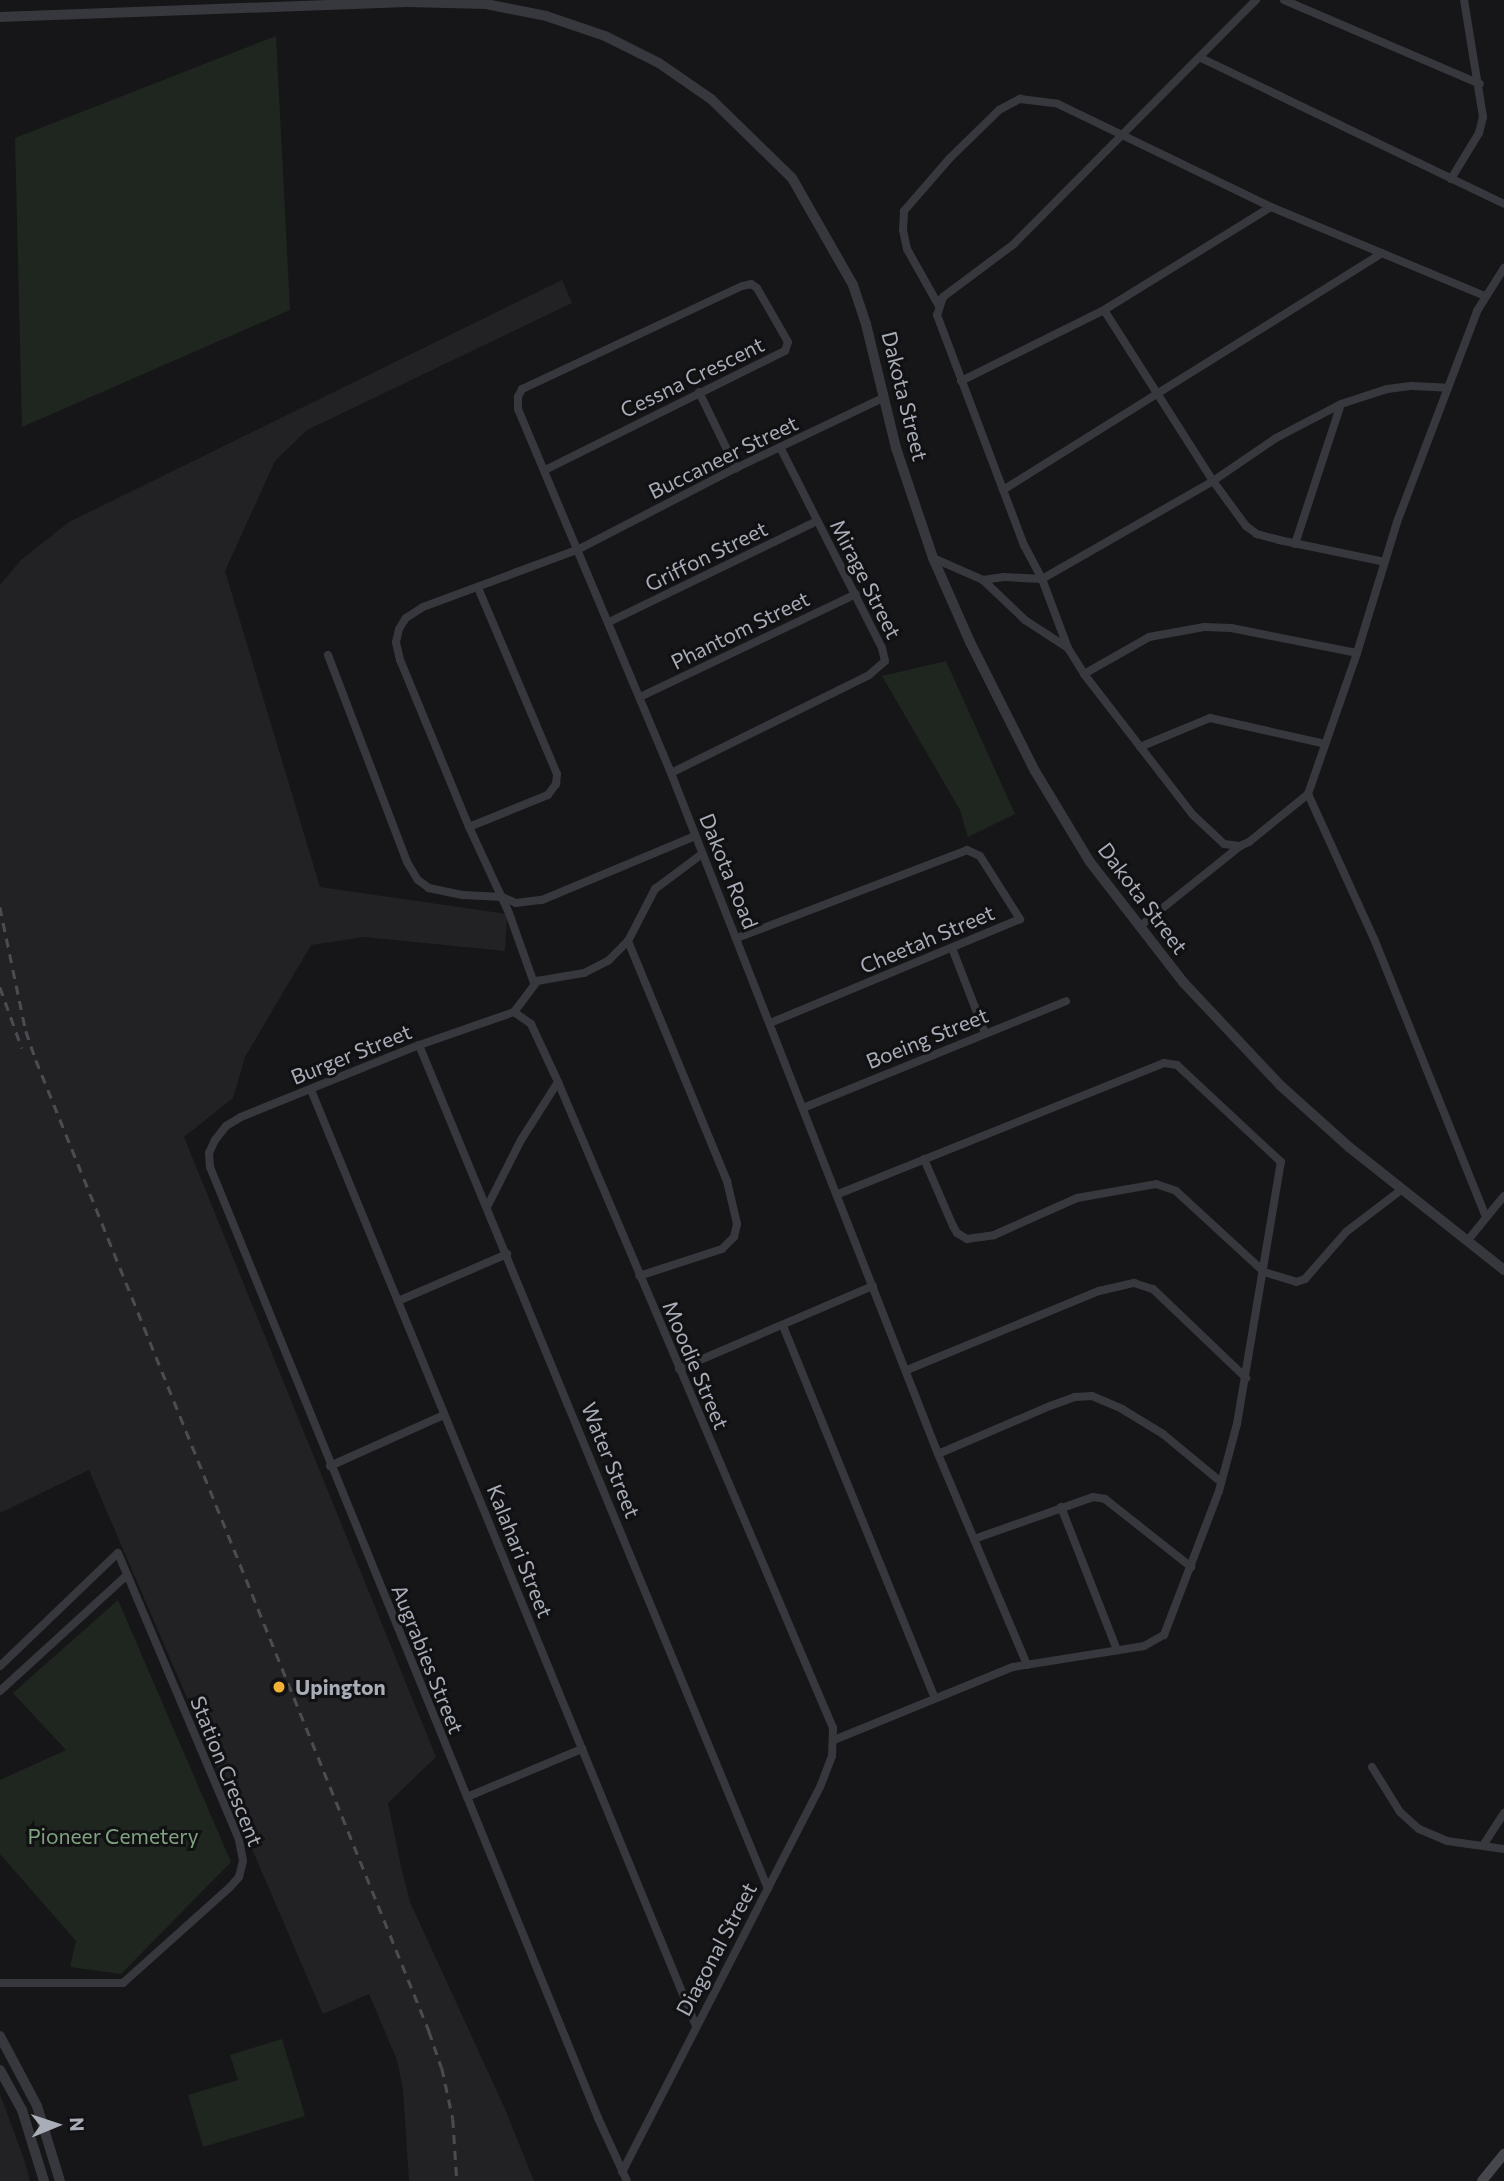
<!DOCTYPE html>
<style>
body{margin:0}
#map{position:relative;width:1504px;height:2181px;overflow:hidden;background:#161618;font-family:Commissioner,sans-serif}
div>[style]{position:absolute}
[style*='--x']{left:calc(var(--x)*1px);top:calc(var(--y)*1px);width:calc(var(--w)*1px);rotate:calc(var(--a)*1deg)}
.built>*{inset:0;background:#222225}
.green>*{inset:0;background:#1e261f}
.minor>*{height:8px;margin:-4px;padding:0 4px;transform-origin:4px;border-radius:4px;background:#37383d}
.tertiary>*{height:10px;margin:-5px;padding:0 5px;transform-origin:5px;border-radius:5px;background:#37383d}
.secondary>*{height:10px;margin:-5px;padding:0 5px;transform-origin:5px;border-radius:5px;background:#45474d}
.rail>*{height:2.5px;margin-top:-1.25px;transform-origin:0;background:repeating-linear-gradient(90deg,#4a4c52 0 9px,transparent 0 16px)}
.dots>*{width:19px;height:19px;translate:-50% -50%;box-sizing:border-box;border:4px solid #111113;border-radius:50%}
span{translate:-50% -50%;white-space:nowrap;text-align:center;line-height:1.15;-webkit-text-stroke:6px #111113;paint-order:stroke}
.street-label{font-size:21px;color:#a8adb8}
.poi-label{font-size:21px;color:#a8adb8;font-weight:700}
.left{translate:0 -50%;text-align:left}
.park-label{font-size:21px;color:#7fa381}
.north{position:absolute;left:21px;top:2090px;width:70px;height:70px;-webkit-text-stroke:5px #111113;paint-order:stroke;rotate:88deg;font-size:19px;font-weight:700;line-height:28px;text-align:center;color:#a8adb8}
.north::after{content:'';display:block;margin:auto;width:24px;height:32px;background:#a8adb8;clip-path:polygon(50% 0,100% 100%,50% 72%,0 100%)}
</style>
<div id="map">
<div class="built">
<i style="clip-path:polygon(562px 280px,572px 303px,307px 430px,275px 461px,225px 571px,320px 887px,507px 914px,505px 951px,364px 937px,311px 945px,245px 1057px,233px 1098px,184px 1137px,436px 1757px,388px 1803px,401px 1866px,410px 1902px,505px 2109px,534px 2181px,409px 2181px,403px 2090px,397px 2060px,369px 1994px,323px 2014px,89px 1470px,0 1513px,0 585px,21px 560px,69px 522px)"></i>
<i style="clip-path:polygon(0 2094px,25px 2162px,30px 2181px,0 2181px)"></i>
</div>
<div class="green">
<i style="clip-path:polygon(276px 36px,290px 310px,22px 427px,15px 138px)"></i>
<i style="clip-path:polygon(946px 661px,1015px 814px,968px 837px,960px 810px,882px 676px)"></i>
<i style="clip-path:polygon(118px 1600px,231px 1862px,121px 1974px,70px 1967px,76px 1941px,0 1854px,0 1780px,66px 1750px,13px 1693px)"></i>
<i style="clip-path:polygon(282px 2039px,305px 2116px,203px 2147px,188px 2095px,238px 2080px,230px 2055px)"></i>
</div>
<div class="minor">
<i style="--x:1256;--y:0;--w:344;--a:134.8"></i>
<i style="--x:1014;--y:244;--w:89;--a:143.3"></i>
<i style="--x:943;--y:297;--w:19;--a:108"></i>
<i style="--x:937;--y:315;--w:246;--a:69.3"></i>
<i style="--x:1024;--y:545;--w:38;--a:62"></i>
<i style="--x:1042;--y:579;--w:74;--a:69.4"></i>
<i style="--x:1068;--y:648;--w:31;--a:58"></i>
<i style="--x:1084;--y:674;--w:178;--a:52.3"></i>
<i style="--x:1193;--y:815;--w:42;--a:43.1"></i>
<i style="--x:1224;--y:844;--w:16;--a:7"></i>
<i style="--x:1240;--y:846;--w:10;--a:-24"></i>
<i style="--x:1249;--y:842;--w:76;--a:-39.1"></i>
<i style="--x:1308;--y:794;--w:149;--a:-70.8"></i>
<i style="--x:1357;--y:653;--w:137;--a:-73"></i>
<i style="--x:1397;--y:522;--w:226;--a:-69.2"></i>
<i style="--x:1477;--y:311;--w:51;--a:-57.9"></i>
<i style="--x:1284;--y:0;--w:213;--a:23.2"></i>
<i style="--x:1201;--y:58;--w:336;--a:25.7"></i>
<i style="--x:1451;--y:179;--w:54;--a:-58.7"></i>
<i style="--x:1479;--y:133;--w:16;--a:-76"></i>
<i style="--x:1483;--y:117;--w:119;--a:-99.2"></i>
<i style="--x:939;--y:306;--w:65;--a:-119.3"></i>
<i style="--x:907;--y:249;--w:19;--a:-102"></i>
<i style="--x:903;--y:230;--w:19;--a:-87"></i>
<i style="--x:904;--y:211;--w:69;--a:-49.1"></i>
<i style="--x:949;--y:159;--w:70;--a:-44.4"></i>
<i style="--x:999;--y:110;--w:24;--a:-28"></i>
<i style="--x:1020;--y:99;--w:38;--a:7"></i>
<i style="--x:1058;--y:104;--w:237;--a:25.8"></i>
<i style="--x:1271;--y:207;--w:232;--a:22.6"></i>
<i style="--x:1104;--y:310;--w:203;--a:57.5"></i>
<i style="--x:1213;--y:481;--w:56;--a:53.7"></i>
<i style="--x:1246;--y:526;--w:14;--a:36"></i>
<i style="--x:1257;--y:534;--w:23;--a:15"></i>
<i style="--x:1279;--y:540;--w:108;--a:11.7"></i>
<i style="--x:961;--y:381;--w:160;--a:-26.4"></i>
<i style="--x:1104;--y:310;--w:196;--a:-31.7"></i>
<i style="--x:699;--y:392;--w:85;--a:64"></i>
<i style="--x:545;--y:470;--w:268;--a:-26.4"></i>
<i style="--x:785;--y:351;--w:9;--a:-72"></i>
<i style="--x:788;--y:342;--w:62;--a:-119.9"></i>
<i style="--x:757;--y:288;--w:7;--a:-146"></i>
<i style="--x:751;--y:284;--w:9;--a:167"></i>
<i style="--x:742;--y:286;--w:243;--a:154.9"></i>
<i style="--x:522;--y:389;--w:9;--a:117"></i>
<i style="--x:518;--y:397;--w:12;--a:90"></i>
<i style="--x:518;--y:409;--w:395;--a:67.2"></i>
<i style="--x:671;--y:773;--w:731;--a:68.59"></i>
<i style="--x:938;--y:1454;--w:229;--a:67.1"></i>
<i style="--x:1003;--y:490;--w:447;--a:-32"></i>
<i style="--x:1295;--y:544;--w:147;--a:-71.8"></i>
<i style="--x:933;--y:558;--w:55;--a:23.7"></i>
<i style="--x:983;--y:580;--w:58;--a:43.6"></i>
<i style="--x:1025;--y:620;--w:51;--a:33.1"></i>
<i style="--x:983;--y:580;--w:21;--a:-8"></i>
<i style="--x:1004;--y:577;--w:38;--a:3"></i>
<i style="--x:1042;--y:579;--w:197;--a:-29.8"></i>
<i style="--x:1213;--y:481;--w:76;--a:-34.3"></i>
<i style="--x:1276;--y:438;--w:73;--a:-27.6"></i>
<i style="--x:1341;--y:404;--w:48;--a:-18.1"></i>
<i style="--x:1387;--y:389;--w:26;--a:-7"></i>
<i style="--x:1413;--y:386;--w:35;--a:3"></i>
<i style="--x:609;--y:622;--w:231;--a:-25.9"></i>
<i style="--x:328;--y:655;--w:222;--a:69.1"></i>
<i style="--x:407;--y:862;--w:21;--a:59"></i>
<i style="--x:418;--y:880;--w:14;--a:36"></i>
<i style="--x:429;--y:888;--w:35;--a:12"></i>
<i style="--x:463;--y:895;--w:39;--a:3"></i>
<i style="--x:502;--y:897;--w:15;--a:23"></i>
<i style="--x:516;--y:903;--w:26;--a:-7"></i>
<i style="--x:542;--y:900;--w:166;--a:-22.7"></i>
<i style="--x:1084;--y:674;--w:75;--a:-29.6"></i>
<i style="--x:1149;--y:637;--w:56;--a:-10.3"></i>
<i style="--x:1204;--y:627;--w:27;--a:2"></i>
<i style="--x:1231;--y:628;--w:128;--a:11.2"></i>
<i style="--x:640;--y:697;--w:239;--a:-25.5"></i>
<i style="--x:1140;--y:747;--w:76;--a:-22.5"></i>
<i style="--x:1210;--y:718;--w:118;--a:12.7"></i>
<i style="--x:671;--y:773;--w:221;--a:-26.3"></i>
<i style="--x:869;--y:675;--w:21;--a:-41"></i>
<i style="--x:885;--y:661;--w:13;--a:-103"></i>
<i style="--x:882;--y:648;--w:225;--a:-116.9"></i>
<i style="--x:1308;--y:794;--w:162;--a:65.5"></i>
<i style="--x:1375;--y:941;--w:297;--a:68.1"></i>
<i style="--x:469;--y:827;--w:85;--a:-22.1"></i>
<i style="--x:548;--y:795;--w:14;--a:-54"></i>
<i style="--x:556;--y:784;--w:10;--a:-84"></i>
<i style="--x:557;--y:774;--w:202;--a:-113"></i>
<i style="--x:1139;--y:927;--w:129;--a:-38.7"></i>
<i style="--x:737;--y:938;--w:246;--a:-20.9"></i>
<i style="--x:967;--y:850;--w:14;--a:25"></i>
<i style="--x:980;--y:856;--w:75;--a:57.6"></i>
<i style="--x:1020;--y:919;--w:271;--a:157.4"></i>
<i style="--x:628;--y:941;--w:260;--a:67.6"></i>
<i style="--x:727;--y:1181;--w:44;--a:76.9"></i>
<i style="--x:737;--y:1224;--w:13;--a:103"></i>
<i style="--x:734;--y:1237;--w:17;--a:135"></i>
<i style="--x:722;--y:1249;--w:87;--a:162"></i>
<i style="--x:952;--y:948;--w:91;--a:68.8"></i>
<i style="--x:534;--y:983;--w:74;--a:-109.7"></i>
<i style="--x:509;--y:913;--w:95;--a:-114.9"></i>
<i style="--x:469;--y:827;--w:181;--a:-112.4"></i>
<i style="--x:400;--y:660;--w:18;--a:-103"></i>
<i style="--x:396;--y:642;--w:13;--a:-77"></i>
<i style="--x:399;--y:629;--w:13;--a:-58"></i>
<i style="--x:406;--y:618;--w:20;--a:-33"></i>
<i style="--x:423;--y:607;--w:166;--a:-20.4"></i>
<i style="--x:579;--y:549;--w:177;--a:-27.3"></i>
<i style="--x:736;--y:468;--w:163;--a:-25.5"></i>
<i style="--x:514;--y:1012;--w:101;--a:160.8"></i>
<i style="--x:419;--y:1045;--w:192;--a:158"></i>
<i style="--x:241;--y:1117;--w:17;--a:149"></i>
<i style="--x:226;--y:1126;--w:18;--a:128"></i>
<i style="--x:215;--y:1140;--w:14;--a:115"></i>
<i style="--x:209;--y:1153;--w:14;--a:86"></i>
<i style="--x:210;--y:1167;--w:1027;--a:67.8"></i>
<i style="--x:598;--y:2118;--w:69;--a:65.3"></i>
<i style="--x:514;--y:1012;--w:21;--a:35"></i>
<i style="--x:531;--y:1024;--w:64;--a:65"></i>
<i style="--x:558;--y:1082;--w:702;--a:66.94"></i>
<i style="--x:833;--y:1728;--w:28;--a:92"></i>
<i style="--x:832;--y:1756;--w:33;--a:111"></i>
<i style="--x:820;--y:1787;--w:433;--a:117.2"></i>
<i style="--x:514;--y:1012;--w:39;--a:-53"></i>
<i style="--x:537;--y:981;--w:48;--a:-9.7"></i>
<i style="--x:584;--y:973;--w:27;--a:-27"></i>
<i style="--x:608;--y:961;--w:28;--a:-45"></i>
<i style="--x:628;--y:941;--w:59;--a:-62.6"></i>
<i style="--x:655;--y:889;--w:59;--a:-36.7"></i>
<i style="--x:419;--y:1045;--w:913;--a:67.53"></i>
<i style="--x:311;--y:1090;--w:1012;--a:67.64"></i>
<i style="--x:803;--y:1108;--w:284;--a:-22.1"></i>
<i style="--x:924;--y:1159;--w:73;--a:66.6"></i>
<i style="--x:953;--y:1226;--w:8;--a:60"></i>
<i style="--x:957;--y:1233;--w:12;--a:31"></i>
<i style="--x:967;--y:1239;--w:27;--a:-8"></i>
<i style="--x:994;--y:1235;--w:91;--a:-24"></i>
<i style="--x:1077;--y:1198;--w:80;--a:-10"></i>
<i style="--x:1156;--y:1184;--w:21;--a:19"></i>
<i style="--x:1176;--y:1191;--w:120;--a:42.6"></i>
<i style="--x:1264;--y:1272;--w:34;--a:17"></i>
<i style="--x:1296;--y:1282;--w:9;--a:-18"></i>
<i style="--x:1305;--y:1279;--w:62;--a:-48.9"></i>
<i style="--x:1346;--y:1232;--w:69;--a:-37.4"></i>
<i style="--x:487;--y:1207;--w:75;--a:-63.1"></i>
<i style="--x:521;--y:1140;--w:69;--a:-57.5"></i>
<i style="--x:1468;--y:1240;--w:57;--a:-50.7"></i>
<i style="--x:398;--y:1301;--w:119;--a:-23.3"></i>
<i style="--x:783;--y:1326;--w:402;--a:67.8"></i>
<i style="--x:679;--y:1369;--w:211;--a:-23.2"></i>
<i style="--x:907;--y:1370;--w:208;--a:-22.4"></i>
<i style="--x:1099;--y:1291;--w:36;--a:-13"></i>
<i style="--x:1134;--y:1283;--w:20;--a:18"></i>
<i style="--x:1153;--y:1289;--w:129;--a:43.7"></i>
<i style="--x:938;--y:1454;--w:122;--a:-23.2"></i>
<i style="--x:1050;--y:1406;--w:27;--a:-20"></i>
<i style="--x:1075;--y:1397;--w:17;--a:-3"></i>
<i style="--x:1092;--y:1396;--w:33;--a:23"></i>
<i style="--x:1122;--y:1409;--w:48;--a:31.4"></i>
<i style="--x:1163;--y:1434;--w:75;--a:39.6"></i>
<i style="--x:330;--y:1466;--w:125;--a:-24.1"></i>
<i style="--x:1061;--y:1507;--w:154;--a:68.6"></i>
<i style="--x:974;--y:1539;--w:126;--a:-19.4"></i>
<i style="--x:1093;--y:1497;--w:12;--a:9"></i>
<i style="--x:1105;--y:1499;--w:110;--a:38.3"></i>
<i style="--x:0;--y:1666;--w:163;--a:-43.8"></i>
<i style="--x:118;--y:1553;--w:311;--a:67.1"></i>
<i style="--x:239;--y:1840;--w:21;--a:79"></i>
<i style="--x:243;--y:1861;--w:16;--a:104"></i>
<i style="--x:239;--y:1877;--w:15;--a:132"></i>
<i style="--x:229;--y:1888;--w:142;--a:138.1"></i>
<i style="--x:123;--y:1983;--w:123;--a:180"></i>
<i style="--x:0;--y:1691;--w:172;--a:-42.4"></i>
<i style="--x:834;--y:1740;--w:193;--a:-22.2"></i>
<i style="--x:1013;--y:1667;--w:133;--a:-9.1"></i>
<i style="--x:1144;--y:1646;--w:23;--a:-29"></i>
<i style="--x:1164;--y:1635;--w:154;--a:-69.1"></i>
<i style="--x:1219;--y:1491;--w:69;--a:-75"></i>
<i style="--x:1237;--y:1424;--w:266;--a:-80.5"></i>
<i style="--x:1281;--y:1162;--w:142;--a:-137"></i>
<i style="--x:1177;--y:1065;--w:13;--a:-171"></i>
<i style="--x:1164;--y:1063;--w:351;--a:158.1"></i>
<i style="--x:1372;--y:1767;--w:53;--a:58.1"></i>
<i style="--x:1400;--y:1812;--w:25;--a:42"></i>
<i style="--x:1419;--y:1829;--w:30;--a:23"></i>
<i style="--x:1447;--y:1841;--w:58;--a:8"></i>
<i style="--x:467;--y:1797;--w:125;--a:-22.7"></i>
<i style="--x:1484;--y:1844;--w:37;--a:-57"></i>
</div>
<div class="tertiary">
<i style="--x:0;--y:17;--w:407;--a:-2.1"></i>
<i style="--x:407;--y:2;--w:79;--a:1.5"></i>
<i style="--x:486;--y:4;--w:61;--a:11.3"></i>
<i style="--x:546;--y:16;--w:62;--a:18.7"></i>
<i style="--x:605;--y:36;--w:60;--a:26.6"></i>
<i style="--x:659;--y:63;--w:63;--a:34.7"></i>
<i style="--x:711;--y:99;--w:113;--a:44.3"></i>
<i style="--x:792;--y:178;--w:123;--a:60.3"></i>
<i style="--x:853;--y:285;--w:41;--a:71.6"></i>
<i style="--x:866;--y:324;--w:128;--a:76.4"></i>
<i style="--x:896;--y:448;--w:116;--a:71.4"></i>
<i style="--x:933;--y:558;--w:92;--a:66.2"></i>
<i style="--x:970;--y:642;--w:144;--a:63.3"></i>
<i style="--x:1035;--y:771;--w:106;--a:58.9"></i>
<i style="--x:1090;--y:862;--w:152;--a:52.2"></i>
<i style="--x:1183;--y:982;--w:143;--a:46.7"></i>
<i style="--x:1281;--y:1086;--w:91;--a:41.9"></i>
<i style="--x:1349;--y:1147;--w:198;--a:38.4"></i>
<i style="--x:0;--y:2036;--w:79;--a:62.1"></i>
<i style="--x:37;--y:2106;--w:78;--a:73"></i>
<i style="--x:0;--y:2070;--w:46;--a:61.2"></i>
<i style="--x:22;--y:2110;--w:74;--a:72.8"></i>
</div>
<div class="secondary">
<i style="--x:1482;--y:2181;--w:35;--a:-51"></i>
</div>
<div class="rail">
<i style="--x:0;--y:907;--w:127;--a:78.2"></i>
<i style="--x:26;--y:1031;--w:31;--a:71"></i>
<i style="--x:36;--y:1060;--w:1048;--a:67.96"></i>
<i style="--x:429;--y:2031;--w:39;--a:71"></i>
<i style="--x:442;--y:2068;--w:52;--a:77.8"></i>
<i style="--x:453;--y:2119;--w:62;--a:86.3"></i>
<i style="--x:0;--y:987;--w:65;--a:70.2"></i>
</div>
<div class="dots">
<i style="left:279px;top:1687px;background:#f2b134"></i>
</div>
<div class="street-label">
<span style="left:692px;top:377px;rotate:-26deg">Cessna Crescent</span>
<span style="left:905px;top:396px;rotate:76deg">Dakota Street</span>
<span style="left:723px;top:457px;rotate:-26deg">Buccaneer Street</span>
<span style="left:706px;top:556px;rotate:-26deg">Griffon Street</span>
<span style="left:866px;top:579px;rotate:63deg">Mirage Street</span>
<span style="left:740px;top:630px;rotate:-26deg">Phantom Street</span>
<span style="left:729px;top:871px;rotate:68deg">Dakota Road</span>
<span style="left:1143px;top:898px;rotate:53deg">Dakota Street</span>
<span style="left:927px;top:939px;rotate:-23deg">Cheetah Street</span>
<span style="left:927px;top:1038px;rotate:-22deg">Boeing Street</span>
<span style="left:351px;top:1054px;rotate:-22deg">Burger Street</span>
<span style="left:696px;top:1365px;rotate:67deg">Moodie Street</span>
<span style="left:611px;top:1460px;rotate:68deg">Water Street</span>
<span style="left:520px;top:1551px;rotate:68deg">Kalahari Street</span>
<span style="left:428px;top:1659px;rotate:68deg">Augrabies Street</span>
<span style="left:227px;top:1771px;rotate:68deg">Station Crescent</span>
<span style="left:716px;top:1949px;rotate:-62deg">Diagonal Street</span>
</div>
<div class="poi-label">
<span class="left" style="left:295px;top:1687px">Upington</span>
</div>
<div class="park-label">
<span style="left:113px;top:1836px">Pioneer Cemetery</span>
</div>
<div class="north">N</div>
</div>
